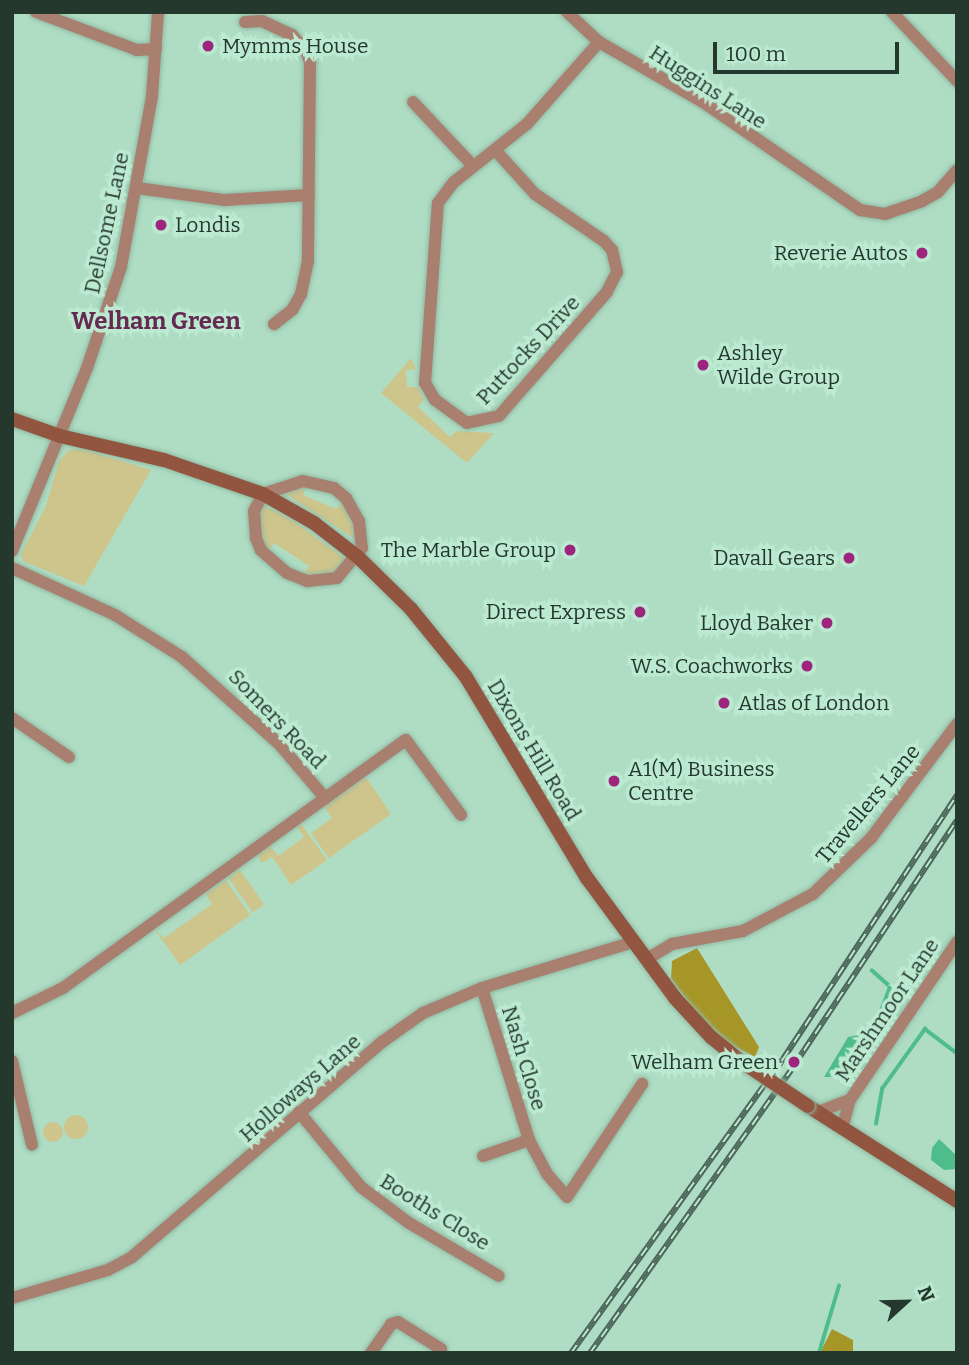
<!DOCTYPE html>
<style>
body{margin:0}
#map{position:relative;width:969px;height:1365px;overflow:hidden;background:#afddc4;font-family:Bitter,serif}
div>[style]{position:absolute}
[style*='--x']{left:calc(var(--x)*1px);top:calc(var(--y)*1px);width:calc(var(--w)*1px);rotate:calc(var(--a)*1deg)}
.green>*{inset:0;background:#cec58c;transform-origin:0 0}
.round{border-radius:50%}
.forest>*{inset:0;background:#a69627}
.water>*{inset:0;background:#4ebd8b}
.stream>*{height:3.5px;margin:-1.75px;padding:0 1.75px;transform-origin:1.75px;border-radius:1.75px;background:#4ebd8b}
.roads{filter:drop-shadow(0 0 2px #91b9a3) drop-shadow(0 0 2px #91b9a3)}
.street>*{height:12px;margin:-6px;padding:0 6px;transform-origin:6px;border-radius:6px;background:#a97f6f}
.secondary>*{height:14px;margin:-7px;padding:0 7px;transform-origin:7px;border-radius:7px;background:#925640}
.rail>*{height:6px;margin-top:-3px;transform-origin:0;background:repeating-linear-gradient(90deg,#bcead1 0 10px,#4c6759 0 20px);box-sizing:border-box;border-block:2px solid #4c6759}
.bridges{filter:drop-shadow(0 0 2px #91b9a3) drop-shadow(0 0 2px #91b9a3)}
.secondary-bridge>*{height:14px;margin:-7px;padding:0 7px;transform-origin:7px;border-radius:7px;background:#925640}
.dots>*{width:19px;height:19px;translate:-50% -50%;box-sizing:border-box;border:4px solid #bcead1;border-radius:50%}
span{translate:-50% -50%;white-space:nowrap;text-align:center;line-height:1.15;-webkit-text-stroke:7px #bcead1;paint-order:stroke}
.poi-label{font-size:21px;color:#25382e}
.left{translate:0 -50%;text-align:left}
.right{translate:-100% -50%;text-align:right}
.street-label{font-size:21px;color:#25382e}
.quarter-label{font-size:24px;color:#652a52;font-weight:700}
.frame{position:absolute;inset:0;border:14px solid #25382e;pointer-events:none}
.north{position:absolute;left:871px;top:1267px;width:70px;height:70px;-webkit-text-stroke:5px #bcead1;paint-order:stroke;rotate:68deg;font-size:19px;font-weight:700;line-height:28px;text-align:center;color:#25382e}
.north::after{content:'';display:block;margin:auto;width:24px;height:32px;background:#25382e;clip-path:polygon(50% 0,100% 100%,50% 72%,0 100%)}
.scale{position:absolute;left:713px;top:42px;width:186px;height:32px;box-sizing:border-box;border:4px solid #25382e;border-top:0;padding-left:9px;font-size:21px;line-height:24px;white-space:nowrap;color:#25382e;-webkit-text-stroke:5px #bcead1;paint-order:stroke}
</style>
<div id="map">
<div class="green">
<i style="clip-path:polygon(411px 358px,416px 369px,406px 370px,407px 387px,418px 387px,424px 400px,418px 407px,450px 437px,457px 431px,494px 433px,467px 463px,381px 393px)"></i>
<i style="clip-path:polygon(82px 449px,151px 470px,84px 586px,23px 561px,21px 554px,46px 506px,59px 461px,69px 450px)"></i>
<i style="clip-path:polygon(306px 487px,303px 495px,336px 509px,342px 502px,353px 519px,358px 541px,281px 491px)"></i>
<i style="clip-path:polygon(263px 505px,292px 520px,347px 560px,335px 575px,310px 577px,304px 574px,309px 566px,274px 543px,269px 550px,264px 548px,256px 515px)"></i>
<i style="clip-path:polygon(366px 777px,391px 814px,329px 858px,311px 833px,332px 818px,324px 806px)"></i>
<i style="clip-path:polygon(301px 824px,327px 860px,291px 885px,272px 857px,262px 863px,257px 855px,270px 846px,278px 856px,304px 837px,297px 827px)"></i>
<i style="left:240px;top:870px;width:42px;height:14px;rotate:55deg"></i>
<i style="clip-path:polygon(226px 880px,250px 915px,180px 965px,155px 930px,164px 938px,212px 904px,206px 894px)"></i>
<i class="round" style="left:64px;top:1115px;width:24px;height:24px"></i>
<i class="round" style="left:43px;top:1122px;width:20px;height:20px"></i>
</div>
<div class="forest">
<i style="clip-path:polygon(697px 948px,759px 1047px,755px 1057px,730px 1044px,695px 1011px,671px 979px,672px 961px)"></i>
<i style="clip-path:polygon(832px 1329px,853px 1340px,853px 1353px,820px 1353px)"></i>
</div>
<div class="water">
<i style="clip-path:polygon(858px 1035px,862px 1049px,841px 1077px,824px 1077px,848px 1037px)"></i>
<i style="clip-path:polygon(939px 1139px,957px 1156px,957px 1169px,944px 1170px,931px 1160px,932px 1148px)"></i>
</div>
<div class="stream">
<i style="--x:860;--y:1037;--w:12;--a:-9"></i>
<i style="--x:872;--y:1035;--w:51;--a:-69.4"></i>
<i style="--x:890;--y:987;--w:24;--a:-138"></i>
<i style="--x:876;--y:1124;--w:36;--a:-80"></i>
<i style="--x:882;--y:1089;--w:74;--a:-54.4"></i>
<i style="--x:925;--y:1029;--w:40;--a:37"></i>
<i style="--x:819;--y:1353;--w:70;--a:-73.4"></i>
</div>
<div class="roads">
<div class="street">
<i style="--x:36;--y:12;--w:108;--a:20.6"></i>
<i style="--x:137;--y:50;--w:19;--a:-3"></i>
<i style="--x:567;--y:12;--w:44;--a:43.2"></i>
<i style="--x:599;--y:42;--w:120;--a:30"></i>
<i style="--x:703;--y:102;--w:191;--a:34.5"></i>
<i style="--x:860;--y:210;--w:25;--a:9"></i>
<i style="--x:885;--y:214;--w:39;--a:-19"></i>
<i style="--x:922;--y:201;--w:18;--a:-29"></i>
<i style="--x:938;--y:192;--w:29;--a:-49"></i>
<i style="--x:892;--y:12;--w:95;--a:46.7"></i>
<i style="--x:245;--y:22;--w:17;--a:-3"></i>
<i style="--x:262;--y:21;--w:33;--a:25"></i>
<i style="--x:292;--y:35;--w:21;--a:49"></i>
<i style="--x:306;--y:51;--w:12;--a:70"></i>
<i style="--x:310;--y:62;--w:199;--a:90.6"></i>
<i style="--x:308;--y:261;--w:34;--a:102"></i>
<i style="--x:301;--y:294;--w:18;--a:119"></i>
<i style="--x:292;--y:310;--w:23;--a:142"></i>
<i style="--x:413;--y:102;--w:88;--a:46.8"></i>
<i style="--x:496;--y:151;--w:58;--a:47.8"></i>
<i style="--x:535;--y:194;--w:83;--a:34.3"></i>
<i style="--x:604;--y:241;--w:12;--a:48"></i>
<i style="--x:612;--y:250;--w:23;--a:77"></i>
<i style="--x:617;--y:272;--w:22;--a:117"></i>
<i style="--x:607;--y:292;--w:164;--a:131.1"></i>
<i style="--x:499;--y:416;--w:33;--a:168"></i>
<i style="--x:467;--y:423;--w:39;--a:-144"></i>
<i style="--x:435;--y:400;--w:20;--a:-120"></i>
<i style="--x:425;--y:383;--w:180;--a:-85.9"></i>
<i style="--x:438;--y:203;--w:26;--a:-53"></i>
<i style="--x:454;--y:182;--w:93;--a:-38.5"></i>
<i style="--x:527;--y:124;--w:109;--a:-48.7"></i>
<i style="--x:137;--y:188;--w:89;--a:7.8"></i>
<i style="--x:225;--y:200;--w:84;--a:-3.4"></i>
<i style="--x:303;--y:481;--w:32;--a:13"></i>
<i style="--x:334;--y:488;--w:16;--a:40"></i>
<i style="--x:346;--y:498;--w:26;--a:61"></i>
<i style="--x:359;--y:521;--w:27;--a:84"></i>
<i style="--x:362;--y:548;--w:39;--a:130"></i>
<i style="--x:337;--y:578;--w:30;--a:174"></i>
<i style="--x:307;--y:581;--w:22;--a:-158"></i>
<i style="--x:287;--y:573;--w:35;--a:-139"></i>
<i style="--x:261;--y:550;--w:13;--a:-113"></i>
<i style="--x:256;--y:538;--w:27;--a:-94"></i>
<i style="--x:254;--y:511;--w:19;--a:-62"></i>
<i style="--x:263;--y:494;--w:42;--a:-18"></i>
<i style="--x:12;--y:551;--w:198;--a:-67.7"></i>
<i style="--x:87;--y:368;--w:107;--a:-71.4"></i>
<i style="--x:121;--y:267;--w:174;--a:-79.7"></i>
<i style="--x:152;--y:96;--w:84;--a:-85.9"></i>
<i style="--x:12;--y:568;--w:113;--a:24.5"></i>
<i style="--x:115;--y:615;--w:79;--a:32.1"></i>
<i style="--x:182;--y:657;--w:132;--a:41.9"></i>
<i style="--x:280;--y:745;--w:70;--a:49.7"></i>
<i style="--x:12;--y:718;--w:69;--a:34.4"></i>
<i style="--x:647;--y:959;--w:29;--a:-31"></i>
<i style="--x:672;--y:944;--w:72;--a:-10.4"></i>
<i style="--x:743;--y:931;--w:79;--a:-27.9"></i>
<i style="--x:813;--y:894;--w:81;--a:-44"></i>
<i style="--x:871;--y:838;--w:143;--a:-53"></i>
<i style="--x:482;--y:988;--w:159;--a:72.8"></i>
<i style="--x:529;--y:1140;--w:38;--a:62"></i>
<i style="--x:547;--y:1174;--w:30;--a:49"></i>
<i style="--x:567;--y:1197;--w:136;--a:-56.4"></i>
<i style="--x:12;--y:1013;--w:57;--a:-26.1"></i>
<i style="--x:63;--y:988;--w:423;--a:-35.9"></i>
<i style="--x:406;--y:740;--w:93;--a:53.7"></i>
<i style="--x:12;--y:1061;--w:86;--a:76.6"></i>
<i style="--x:299;--y:1112;--w:97;--a:50.4"></i>
<i style="--x:361;--y:1187;--w:60;--a:36.9"></i>
<i style="--x:409;--y:1223;--w:104;--a:30.5"></i>
<i style="--x:818;--y:1112;--w:34;--a:-21"></i>
<i style="--x:842;--y:1129;--w:30;--a:-75"></i>
<i style="--x:850;--y:1100;--w:191;--a:-55.9"></i>
<i style="--x:483;--y:1156;--w:49;--a:-19.2"></i>
<i style="--x:12;--y:1298;--w:100;--a:-16.3"></i>
<i style="--x:108;--y:1270;--w:27;--a:-28"></i>
<i style="--x:132;--y:1257;--w:330;--a:-40.7"></i>
<i style="--x:382;--y:1042;--w:50;--a:-35.3"></i>
<i style="--x:423;--y:1013;--w:64;--a:-23"></i>
<i style="--x:482;--y:988;--w:158;--a:-16.9"></i>
<i style="--x:371;--y:1353;--w:35;--a:-55"></i>
<i style="--x:391;--y:1324;--w:7;--a:-16"></i>
<i style="--x:398;--y:1322;--w:51;--a:32.1"></i>
</div>
<div class="secondary">
<i style="--x:12;--y:419;--w:51;--a:19.5"></i>
<i style="--x:60;--y:436;--w:107;--a:13"></i>
<i style="--x:164;--y:460;--w:105;--a:19"></i>
<i style="--x:263;--y:494;--w:59;--a:29.6"></i>
<i style="--x:314;--y:523;--w:56;--a:37.7"></i>
<i style="--x:358;--y:557;--w:74;--a:44.5"></i>
<i style="--x:411;--y:609;--w:87;--a:51"></i>
<i style="--x:466;--y:677;--w:235;--a:59"></i>
<i style="--x:587;--y:878;--w:149;--a:53.7"></i>
<i style="--x:675;--y:998;--w:53;--a:47.3"></i>
<i style="--x:711;--y:1037;--w:40;--a:39"></i>
<i style="--x:808;--y:1106;--w:177;--a:32.5"></i>
</div>
</div>
<div class="rail">
<i style="--x:571;--y:1353;--w:362;--a:-54.2"></i>
<i style="--x:783;--y:1059;--w:316;--a:-56.6"></i>
<i style="--x:590;--y:1353;--w:351;--a:-54.6"></i>
<i style="--x:793;--y:1067;--w:296;--a:-56.4"></i>
</div>
<div class="bridges">
<div class="secondary-bridge">
<i style="--x:742;--y:1062;--w:79;--a:33.7"></i>
</div>
</div>
<div class="dots">
<i style="left:208px;top:46px;background:#9e257d"></i>
<i style="left:161px;top:225px;background:#9e257d"></i>
<i style="left:922px;top:253px;background:#9e257d"></i>
<i style="left:703px;top:365px;background:#9e257d"></i>
<i style="left:570px;top:550px;background:#9e257d"></i>
<i style="left:849px;top:558px;background:#9e257d"></i>
<i style="left:640px;top:612px;background:#9e257d"></i>
<i style="left:827px;top:623px;background:#9e257d"></i>
<i style="left:807px;top:666px;background:#9e257d"></i>
<i style="left:724px;top:703px;background:#9e257d"></i>
<i style="left:614px;top:781px;background:#9e257d"></i>
<i style="left:794px;top:1062px;background:#9e257d"></i>
</div>
<div class="poi-label">
<span class="left" style="left:222px;top:46px">Mymms House</span>
<span class="left" style="left:175px;top:225px">Londis</span>
<span class="right" style="left:908px;top:253px">Reverie Autos</span>
<span class="left" style="left:717px;top:365px">Ashley<br>Wilde Group</span>
<span class="right" style="left:556px;top:550px">The Marble Group</span>
<span class="right" style="left:835px;top:558px">Davall Gears</span>
<span class="right" style="left:626px;top:612px">Direct Express</span>
<span class="right" style="left:813px;top:623px">Lloyd Baker</span>
<span class="right" style="left:793px;top:666px">W.S. Coachworks</span>
<span class="left" style="left:738px;top:703px">Atlas of London</span>
<span class="left" style="left:628px;top:781px">A1(M) Business<br>Centre</span>
<span class="right" style="left:778px;top:1062px">Welham Green</span>
</div>
<div class="street-label">
<span style="left:708px;top:87px;rotate:33deg">Huggins Lane</span>
<span style="left:107px;top:223px;rotate:-78deg">Dellsome Lane</span>
<span style="left:528px;top:350px;rotate:-47deg">Puttocks Drive</span>
<span style="left:277px;top:719px;rotate:46deg">Somers Road</span>
<span style="left:534px;top:750px;rotate:59deg">Dixons Hill Road</span>
<span style="left:868px;top:804px;rotate:-50deg">Travellers Lane</span>
<span style="left:887px;top:1010px;rotate:-56deg">Marshmoor Lane</span>
<span style="left:524px;top:1058px;rotate:73deg">Nash Close</span>
<span style="left:300px;top:1088px;rotate:-41deg">Holloways Lane</span>
<span style="left:435px;top:1212px;rotate:32deg">Booths Close</span>
</div>
<div class="quarter-label">
<span style="left:156px;top:322px">Welham Green</span>
</div>
<div class="frame"></div>
<div class="north">N</div>
<div class="scale">100 m</div>
</div>
